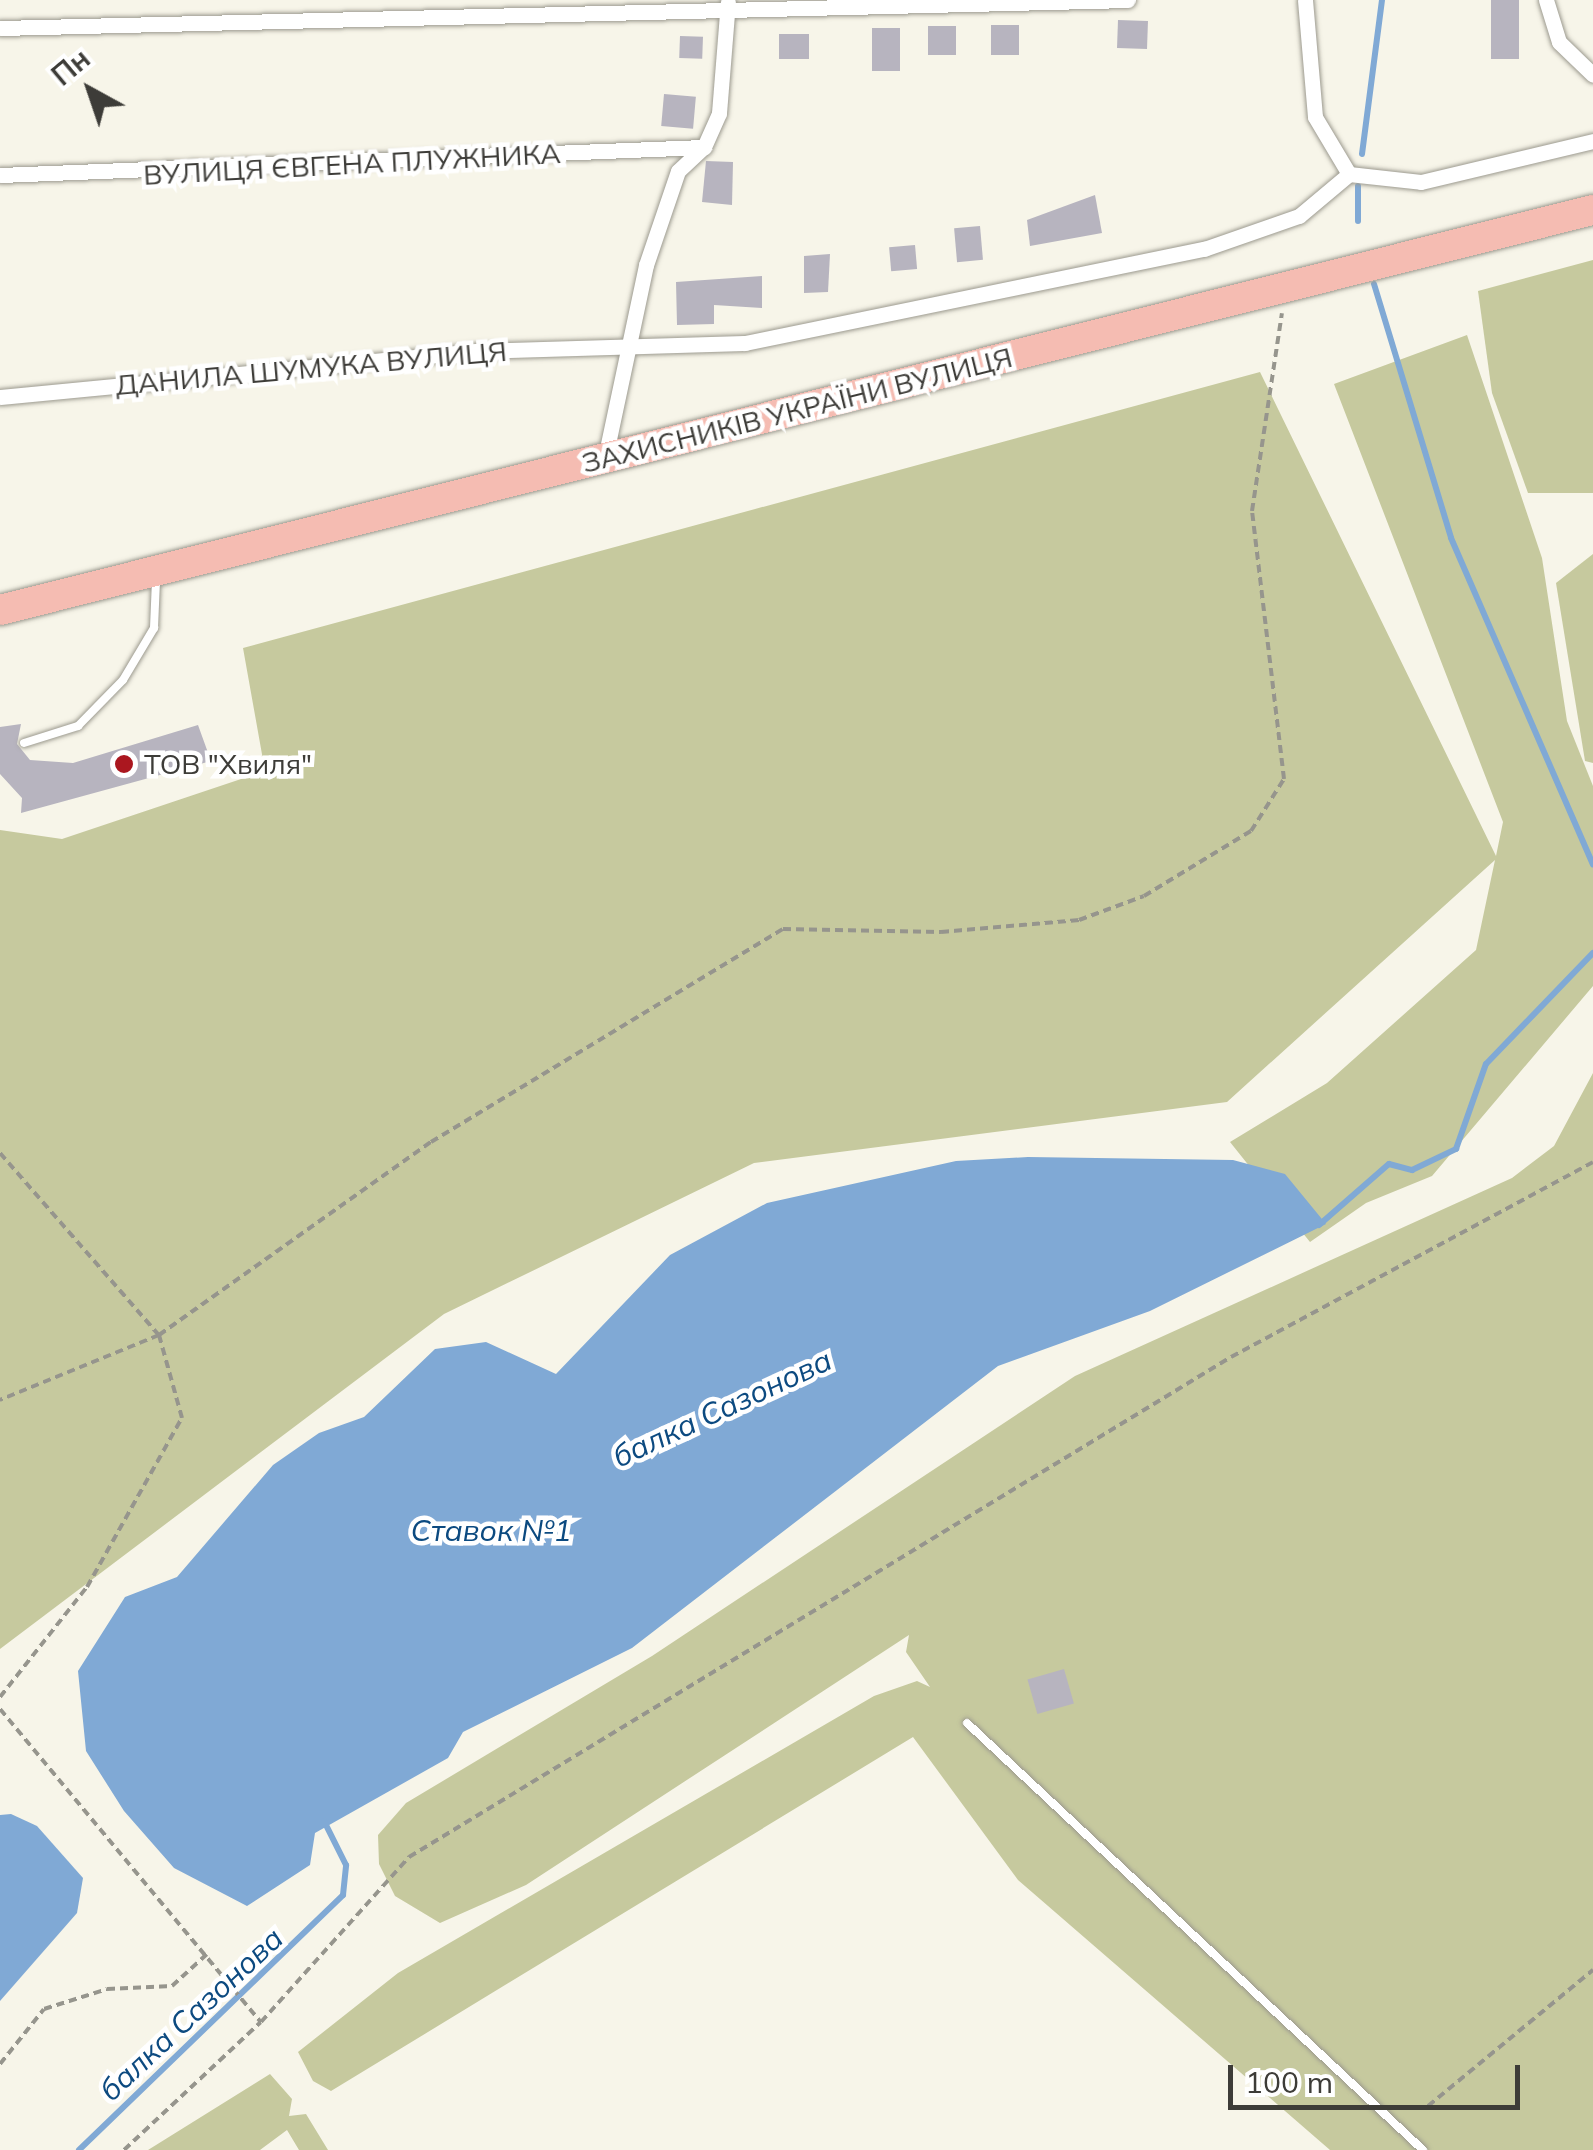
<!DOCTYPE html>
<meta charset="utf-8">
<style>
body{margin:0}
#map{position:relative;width:1593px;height:2150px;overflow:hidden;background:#f7f5e9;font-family:Mulish,sans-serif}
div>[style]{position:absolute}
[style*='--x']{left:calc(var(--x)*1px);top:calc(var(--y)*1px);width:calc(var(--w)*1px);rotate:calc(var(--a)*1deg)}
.green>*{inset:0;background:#c6c99e}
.water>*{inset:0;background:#80a9d5}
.stream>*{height:6px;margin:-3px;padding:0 3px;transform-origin:3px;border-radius:3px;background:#80a9d5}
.building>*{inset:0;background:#b7b4bf;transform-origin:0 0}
.path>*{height:4px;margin-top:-2px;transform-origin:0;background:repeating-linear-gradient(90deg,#96958d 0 8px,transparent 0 13px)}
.roads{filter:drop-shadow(0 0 2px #9c9a8f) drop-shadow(0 0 2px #9c9a8f)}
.lane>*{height:8px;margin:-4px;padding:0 4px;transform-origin:4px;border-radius:4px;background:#fff}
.street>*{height:15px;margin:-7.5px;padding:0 7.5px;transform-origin:7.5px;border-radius:7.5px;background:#fff}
.highway>*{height:30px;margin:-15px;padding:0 15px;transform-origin:15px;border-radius:15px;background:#f5bcb2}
.dots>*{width:28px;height:28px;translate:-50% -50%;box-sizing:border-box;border:5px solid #fff;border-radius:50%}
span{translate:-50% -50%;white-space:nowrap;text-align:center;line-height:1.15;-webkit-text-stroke:9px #fff;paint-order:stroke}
.street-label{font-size:28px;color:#3d3c38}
.poi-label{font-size:28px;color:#3d3c38}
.left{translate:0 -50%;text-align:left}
.water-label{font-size:30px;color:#0c4a80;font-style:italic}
.north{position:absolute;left:40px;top:40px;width:100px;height:100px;-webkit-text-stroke:8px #fff;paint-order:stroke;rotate:320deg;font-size:28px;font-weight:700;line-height:40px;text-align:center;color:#3d3c38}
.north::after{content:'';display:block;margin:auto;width:35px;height:45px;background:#3d3c38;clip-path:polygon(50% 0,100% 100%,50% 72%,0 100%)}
.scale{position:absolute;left:1228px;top:2065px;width:292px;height:45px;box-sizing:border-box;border:5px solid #3d3c38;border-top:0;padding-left:12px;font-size:30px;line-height:35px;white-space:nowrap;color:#3d3c38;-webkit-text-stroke:8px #fff;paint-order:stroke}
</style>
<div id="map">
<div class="green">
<i style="clip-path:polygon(1593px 260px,1593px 493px,1528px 493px,1492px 393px,1478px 291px)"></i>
<i style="clip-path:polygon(1467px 335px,1542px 558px,1567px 721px,1593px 786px,1593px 986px,1432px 1176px,1366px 1203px,1310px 1242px,1230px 1142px,1327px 1083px,1476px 950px,1495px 860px,1227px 1102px,754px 1163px,444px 1314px,0 1649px,0 830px,62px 839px,265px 771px,243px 648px,1260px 372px,1496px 856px,1503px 822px,1334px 384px)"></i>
<i style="clip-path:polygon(1593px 554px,1593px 763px,1585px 761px,1556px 583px)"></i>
<i style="clip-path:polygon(1593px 1073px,1593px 2150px,1330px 2150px,1018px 1880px,913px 1737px,331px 2091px,313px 2081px,298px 2052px,398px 1973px,874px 1696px,917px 1681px,930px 1687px,906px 1652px,909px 1635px,526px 1885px,440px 1923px,395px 1896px,379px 1864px,378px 1835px,406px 1803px,652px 1656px,1075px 1376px,1512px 1178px,1554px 1146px)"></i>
<i style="clip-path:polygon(270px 2074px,292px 2099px,289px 2116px,306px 2114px,328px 2150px,299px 2150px,287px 2130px,260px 2150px,148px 2150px)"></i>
</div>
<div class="water">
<i style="clip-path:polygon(1028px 1157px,1233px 1160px,1285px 1174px,1326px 1224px,1150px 1311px,998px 1366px,632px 1648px,463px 1732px,448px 1758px,315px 1833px,310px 1865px,247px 1906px,174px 1868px,124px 1811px,86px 1751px,78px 1671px,125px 1597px,177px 1577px,273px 1465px,319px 1433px,364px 1417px,435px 1349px,486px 1342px,556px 1374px,670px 1255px,767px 1203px,956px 1161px)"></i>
<i style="clip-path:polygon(11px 1814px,37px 1826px,83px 1878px,77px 1913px,0 2001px,0 1815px)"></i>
</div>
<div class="stream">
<i style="--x:1362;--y:154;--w:155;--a:-82.6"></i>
<i style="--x:1358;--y:221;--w:35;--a:-90"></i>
<i style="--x:1374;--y:284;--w:265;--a:73.1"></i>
<i style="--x:1451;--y:538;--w:356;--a:66.5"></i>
<i style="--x:1319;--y:1225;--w:93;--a:-41.1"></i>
<i style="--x:1389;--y:1164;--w:24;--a:15"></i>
<i style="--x:1412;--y:1170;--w:49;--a:-25.5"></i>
<i style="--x:1456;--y:1149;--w:90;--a:-70.6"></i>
<i style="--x:1486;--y:1064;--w:154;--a:-46.1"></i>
<i style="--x:79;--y:2150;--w:367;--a:-44"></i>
<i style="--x:343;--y:1895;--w:30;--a:-84"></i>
<i style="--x:346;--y:1865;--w:49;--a:-116.6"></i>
</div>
<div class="building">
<i style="left:1491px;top:0;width:28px;height:59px"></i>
<i style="left:1118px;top:20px;width:30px;height:28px;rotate:2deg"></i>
<i style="left:991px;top:25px;width:28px;height:30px"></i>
<i style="left:928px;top:26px;width:28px;height:29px"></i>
<i style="left:900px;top:28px;width:43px;height:28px;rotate:90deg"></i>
<i style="left:779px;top:34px;width:30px;height:25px"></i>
<i style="left:680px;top:36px;width:23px;height:22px;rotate:2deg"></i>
<i style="left:664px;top:94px;width:32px;height:32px;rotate:5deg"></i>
<i style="clip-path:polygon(706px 161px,733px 162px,732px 205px,702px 202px)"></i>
<i style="clip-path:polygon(1095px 195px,1102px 233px,1030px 246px,1027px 220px)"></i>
<i style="left:980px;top:226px;width:34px;height:26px;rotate:85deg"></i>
<i style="left:915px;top:245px;width:24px;height:26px;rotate:85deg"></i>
<i style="clip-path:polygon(830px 254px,828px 292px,804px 293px,804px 256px)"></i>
<i style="clip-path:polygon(762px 276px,762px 308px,714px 305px,714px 324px,677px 325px,676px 282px)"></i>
<i style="clip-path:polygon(21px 724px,17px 744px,30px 760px,73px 763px,198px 725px,211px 761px,21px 813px,22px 798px,0 774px,0 727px)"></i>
<i style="left:1064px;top:1669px;width:36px;height:38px;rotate:74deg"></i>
</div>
<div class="path">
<i style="--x:0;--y:1153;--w:242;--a:48.9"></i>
<i style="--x:159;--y:1335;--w:172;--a:157.8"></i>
<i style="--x:0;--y:1697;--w:140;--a:-51.7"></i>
<i style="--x:87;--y:1587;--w:194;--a:-60.7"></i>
<i style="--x:182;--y:1418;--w:86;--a:-105.5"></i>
<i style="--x:159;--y:1335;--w:334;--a:-35.4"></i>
<i style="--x:431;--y:1142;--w:411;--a:-31.2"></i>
<i style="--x:783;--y:929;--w:158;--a:1.1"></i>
<i style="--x:941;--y:932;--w:139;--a:-5"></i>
<i style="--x:1079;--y:920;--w:69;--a:-20.3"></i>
<i style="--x:1144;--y:896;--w:125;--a:-31.3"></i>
<i style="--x:1251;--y:831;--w:62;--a:-57.6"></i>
<i style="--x:1284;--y:779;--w:270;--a:-96.8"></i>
<i style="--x:1252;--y:511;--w:200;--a:-81.4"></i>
<i style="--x:0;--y:1709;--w:408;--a:50.2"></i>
<i style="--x:0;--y:2064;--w:70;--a:-51.3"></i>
<i style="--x:44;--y:2009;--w:66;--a:-17.6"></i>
<i style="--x:107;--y:1989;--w:65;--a:-2.6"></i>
<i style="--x:172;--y:1986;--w:47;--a:-42.4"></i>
<i style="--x:1428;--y:2106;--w:214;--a:-39.5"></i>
<i style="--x:124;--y:2150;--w:187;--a:-43.1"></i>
<i style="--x:261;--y:2022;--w:222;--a:-48.1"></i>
<i style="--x:409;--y:1857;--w:962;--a:-31.31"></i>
<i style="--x:1231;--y:1357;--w:411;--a:-28.3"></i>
</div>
<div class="roads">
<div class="lane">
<i style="--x:24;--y:743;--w:57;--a:-17.5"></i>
<i style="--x:78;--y:726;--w:64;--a:-45.6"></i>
<i style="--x:123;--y:680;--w:61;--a:-59.2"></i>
<i style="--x:154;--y:628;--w:48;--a:-87.6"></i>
<i style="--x:967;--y:1723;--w:625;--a:43.12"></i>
</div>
<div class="street">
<i style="--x:1305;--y:0;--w:117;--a:85.1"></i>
<i style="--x:1315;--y:117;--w:66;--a:59.2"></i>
<i style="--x:1546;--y:0;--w:44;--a:72.8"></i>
<i style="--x:1559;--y:42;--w:47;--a:44.1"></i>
<i style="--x:0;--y:28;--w:1128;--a:-1.42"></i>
<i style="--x:1349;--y:174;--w:72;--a:6.3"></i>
<i style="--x:1421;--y:182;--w:177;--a:-13.4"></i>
<i style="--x:0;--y:175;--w:705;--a:-2.28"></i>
<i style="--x:0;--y:397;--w:477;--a:-5.5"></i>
<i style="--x:475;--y:351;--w:270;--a:-1.7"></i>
<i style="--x:745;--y:343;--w:469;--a:-11.6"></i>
<i style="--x:1204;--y:249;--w:101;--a:-19.2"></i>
<i style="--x:1299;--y:216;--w:65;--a:-40"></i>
<i style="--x:605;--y:458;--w:197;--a:-78"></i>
<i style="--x:646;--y:265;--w:99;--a:-71.2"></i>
<i style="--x:678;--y:171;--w:35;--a:-43"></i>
<i style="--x:704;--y:147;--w:37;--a:-66"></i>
<i style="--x:719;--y:113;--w:111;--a:-85.4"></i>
</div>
<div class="highway">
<i style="--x:0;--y:610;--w:1642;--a:-14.1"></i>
</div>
</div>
<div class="dots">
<i style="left:124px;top:764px;background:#ab171f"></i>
</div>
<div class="street-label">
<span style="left:352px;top:164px;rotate:-3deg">ВУЛИЦЯ ЄВГЕНА ПЛУЖНИКА</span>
<span style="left:311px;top:368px;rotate:-5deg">ДАНИЛА ШУМУКА ВУЛИЦЯ</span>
<span style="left:797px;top:410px;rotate:-14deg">ЗАХИСНИКІВ УКРАЇНИ ВУЛИЦЯ</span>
</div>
<div class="poi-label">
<span class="left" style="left:144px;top:764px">ТОВ "Хвиля"</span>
</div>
<div class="water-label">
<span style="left:722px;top:1408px;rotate:-25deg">балка Сазонова</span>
<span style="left:491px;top:1530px">Ставок №1</span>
<span style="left:191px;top:2014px;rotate:-43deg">балка Сазонова</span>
</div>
<div class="north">Пн</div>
<div class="scale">100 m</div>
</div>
